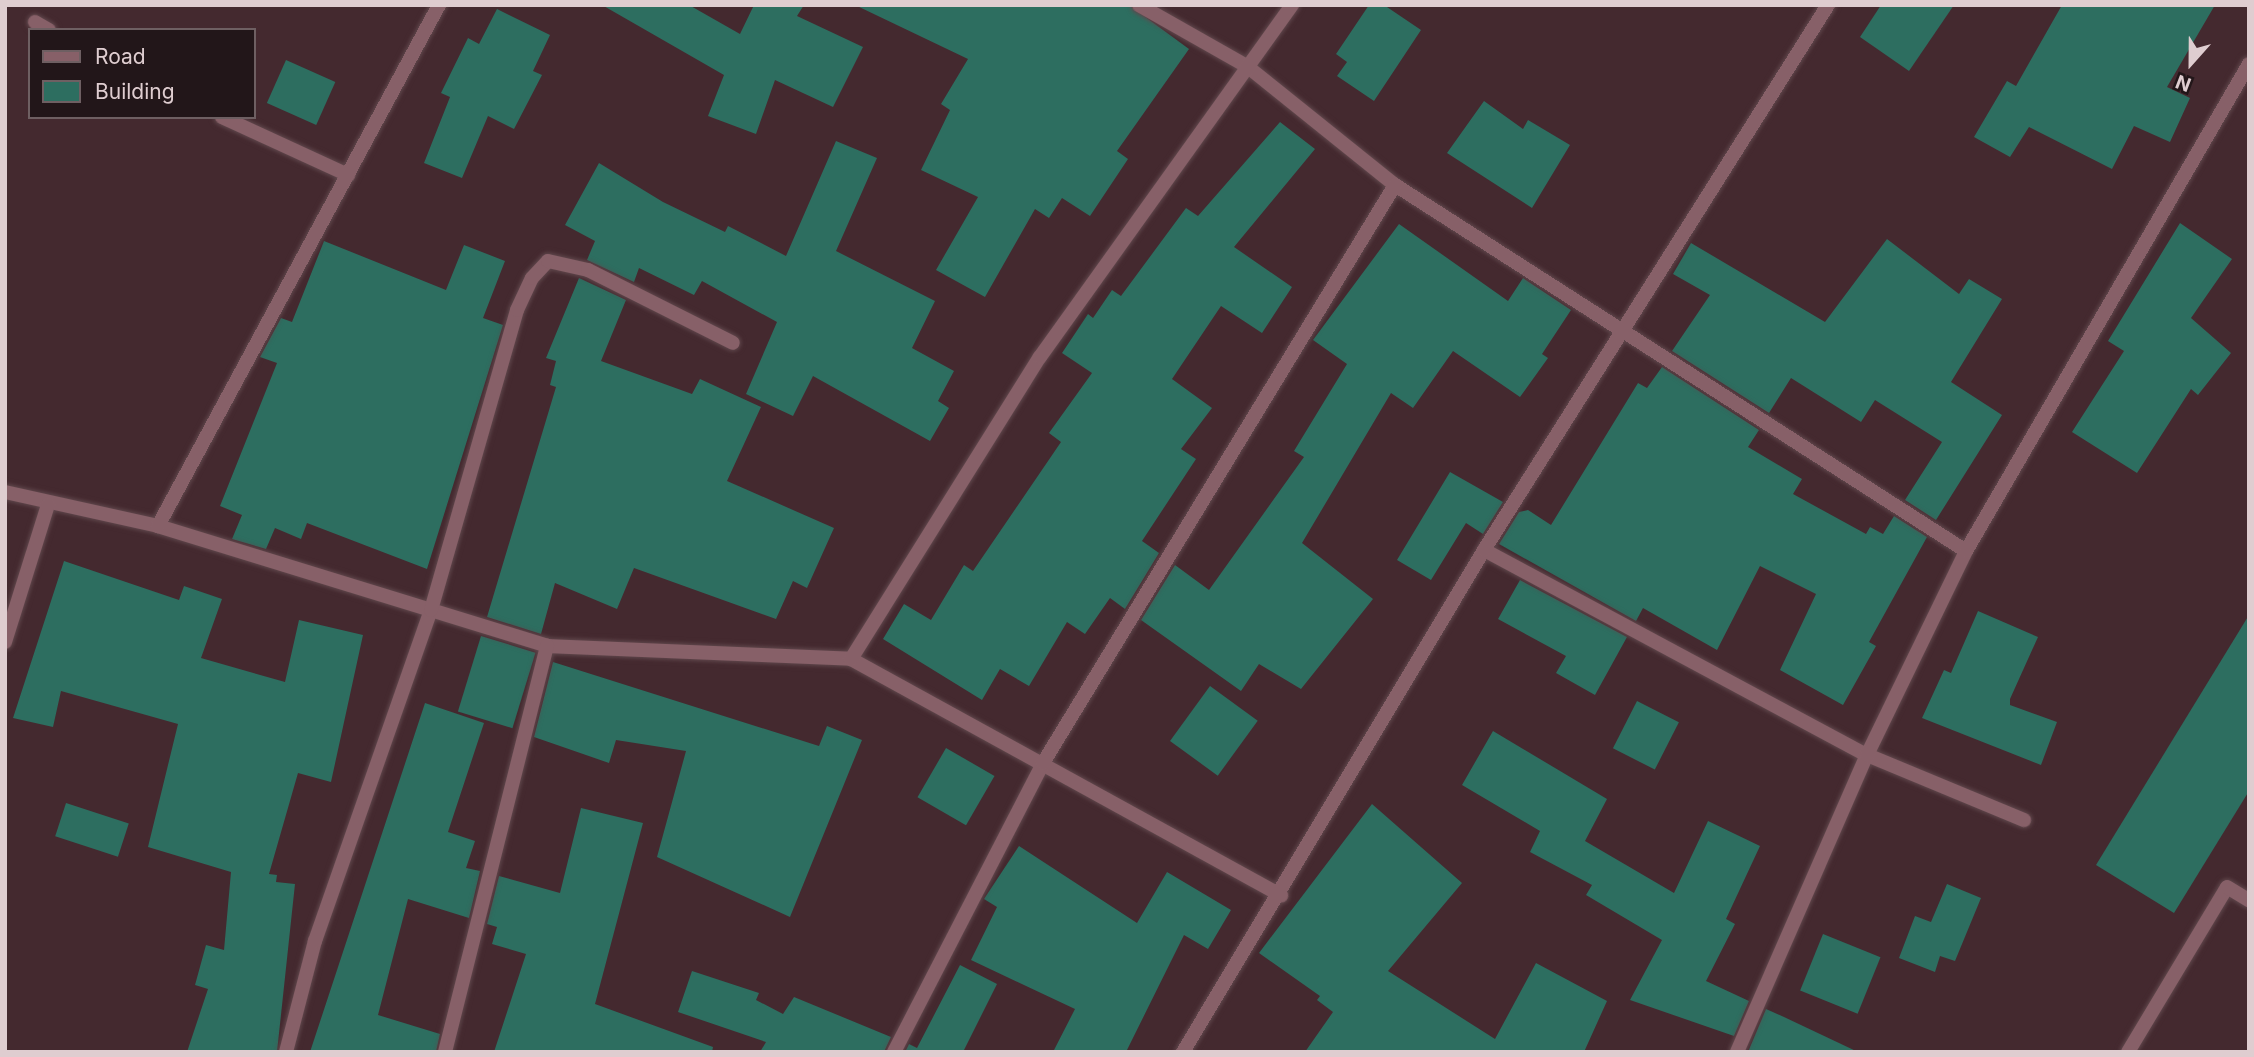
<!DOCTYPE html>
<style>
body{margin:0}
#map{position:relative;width:2254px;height:1057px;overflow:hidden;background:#44292f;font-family:Inter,sans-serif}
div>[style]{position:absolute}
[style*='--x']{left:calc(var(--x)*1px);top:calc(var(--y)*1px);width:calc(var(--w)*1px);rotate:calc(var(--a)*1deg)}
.building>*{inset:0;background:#2d6e60;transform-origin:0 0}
.roads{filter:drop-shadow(0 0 2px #60474c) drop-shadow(0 0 2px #60474c)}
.street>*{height:14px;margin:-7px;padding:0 7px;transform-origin:7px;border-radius:7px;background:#876068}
span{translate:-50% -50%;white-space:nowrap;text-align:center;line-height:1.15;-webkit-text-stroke:5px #221619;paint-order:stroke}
.frame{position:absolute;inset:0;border:7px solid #dfcdd0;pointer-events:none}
.legend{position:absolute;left:28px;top:28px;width:228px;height:91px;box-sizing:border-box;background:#221619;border:2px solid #6e5f62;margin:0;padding:9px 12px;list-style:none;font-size:21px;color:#dfcdd0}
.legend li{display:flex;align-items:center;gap:14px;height:35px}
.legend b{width:35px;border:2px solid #6e5f62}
.north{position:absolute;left:2156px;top:28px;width:70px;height:70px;-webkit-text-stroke:5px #221619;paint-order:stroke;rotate:201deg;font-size:19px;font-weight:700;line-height:28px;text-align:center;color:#dfcdd0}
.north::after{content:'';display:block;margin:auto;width:24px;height:32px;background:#dfcdd0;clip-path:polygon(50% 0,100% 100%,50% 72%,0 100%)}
</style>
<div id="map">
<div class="building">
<i style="clip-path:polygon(602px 5px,689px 5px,740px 34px,754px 5px,804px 5px,797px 16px,863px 47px,833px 107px,775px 80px,756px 134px,708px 116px,724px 75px)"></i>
<i style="clip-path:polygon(855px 5px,1129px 5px,1189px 49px,1117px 151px,1128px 159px,1090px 216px,1062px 198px,1049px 218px,1035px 209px,985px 297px,936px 270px,978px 197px,921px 170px,950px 110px,941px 104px,968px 59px)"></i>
<i style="clip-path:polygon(1369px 5px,1384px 5px,1421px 30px,1374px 101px,1337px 76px,1347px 62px,1336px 54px)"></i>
<i style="clip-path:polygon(1881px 5px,1954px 5px,1909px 71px,1860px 37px)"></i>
<i style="clip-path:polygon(2062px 5px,2215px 5px,2167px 87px,2190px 98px,2170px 142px,2134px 126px,2112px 169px,2029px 127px,2010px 157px,1974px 137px,2007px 81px,2016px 86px)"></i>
<i style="clip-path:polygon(497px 9px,550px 35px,533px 71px,542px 75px,514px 129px,488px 116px,462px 178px,424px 163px,450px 97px,441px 93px,468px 38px,479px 44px)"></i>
<i style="left:286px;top:60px;width:54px;height:47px;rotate:24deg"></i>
<i style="clip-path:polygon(1484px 101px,1523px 129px,1528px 120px,1570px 145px,1532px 208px,1447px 153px)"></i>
<i style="clip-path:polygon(1280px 122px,1315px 149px,1234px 247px,1292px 287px,1262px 333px,1221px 306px,1172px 379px,1212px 408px,1181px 449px,1196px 459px,1142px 541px,1159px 553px,1125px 609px,1110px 598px,1085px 634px,1067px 622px,1029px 686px,1000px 669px,982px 700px,883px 639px,904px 604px,931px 620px,964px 565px,973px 571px,1061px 442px,1049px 433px,1092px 373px,1062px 353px,1088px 314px,1093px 318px,1112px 290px,1121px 296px,1186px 208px,1198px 216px)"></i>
<i style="clip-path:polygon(836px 141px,877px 158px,836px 251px,935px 301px,912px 348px,954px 371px,938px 401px,949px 408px,930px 441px,813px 376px,793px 416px,746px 394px,777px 322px,702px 281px,694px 295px,639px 268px,634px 282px,587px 260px,595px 241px,565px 225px,599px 163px,663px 202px,725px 232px,728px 226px,786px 256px)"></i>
<i style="clip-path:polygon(2180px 223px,2232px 259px,2191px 318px,2231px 353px,2198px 395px,2191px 389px,2137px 473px,2072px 432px,2124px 351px,2108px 341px)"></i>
<i style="clip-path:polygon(1399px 224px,1508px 301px,1523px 278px,1571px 310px,1542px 354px,1548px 358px,1520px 397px,1453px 351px,1413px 408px,1391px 393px,1302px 543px,1373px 599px,1301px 689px,1259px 664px,1241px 691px,1141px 620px,1175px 565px,1209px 590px,1304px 457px,1294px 451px,1347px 364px,1313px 340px)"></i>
<i style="clip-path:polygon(1887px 239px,1959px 294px,1969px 279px,2002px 299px,1951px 382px,2002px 415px,1936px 520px,1905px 500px,1942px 442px,1875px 400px,1861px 422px,1791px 378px,1769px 413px,1672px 351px,1710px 295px,1673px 274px,1691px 243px,1825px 322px)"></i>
<i style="clip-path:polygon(324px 241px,446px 290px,464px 245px,505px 261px,483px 318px,503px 325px,427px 569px,307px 523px,301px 539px,275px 528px,266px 549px,232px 539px,242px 515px,220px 506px,277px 363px,260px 357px,281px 318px,292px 322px)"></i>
<i style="clip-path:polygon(579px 278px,626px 300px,601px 361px,692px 394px,700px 379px,761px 407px,727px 481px,834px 528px,807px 588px,793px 581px,776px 619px,634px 568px,617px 609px,555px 583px,541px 634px,487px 617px,556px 387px,550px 385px,556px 361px,546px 358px)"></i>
<i style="clip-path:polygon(1662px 367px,1759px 430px,1748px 447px,1802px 479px,1793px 494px,1866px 534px,1870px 527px,1883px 534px,1894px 516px,1927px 537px,1869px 642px,1876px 646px,1843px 705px,1780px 670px,1816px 594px,1760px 566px,1717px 650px,1643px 608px,1636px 621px,1499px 544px,1519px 512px,1528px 510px,1551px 525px,1638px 383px,1647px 388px)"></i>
<i style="clip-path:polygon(1450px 472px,1503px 502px,1483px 534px,1466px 523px,1431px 580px,1397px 560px)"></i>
<i style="clip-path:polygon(64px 561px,179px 600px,184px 586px,222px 599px,201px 658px,285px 682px,299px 620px,363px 635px,331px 782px,298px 773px,269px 874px,277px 875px,276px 882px,295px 884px,277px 1052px,187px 1052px,208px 989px,195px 985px,206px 945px,224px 950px,231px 872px,148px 847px,178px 724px,61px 691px,53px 727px,13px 718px)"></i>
<i style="clip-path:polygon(1520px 580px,1627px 637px,1595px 695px,1556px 673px,1566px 656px,1498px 619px)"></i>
<i style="clip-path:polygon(1978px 611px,2038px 637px,2010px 699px,2010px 705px,2057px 722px,2041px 765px,1922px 718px,1944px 670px,1951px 673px)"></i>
<i style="clip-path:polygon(2249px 615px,2249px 791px,2174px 913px,2096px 865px)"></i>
<i style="left:481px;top:636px;width:57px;height:79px;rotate:17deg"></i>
<i style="clip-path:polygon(553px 662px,819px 746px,827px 726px,862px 740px,790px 917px,657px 857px,686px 751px,616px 740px,609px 763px,534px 737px)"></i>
<i style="left:1210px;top:686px;width:59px;height:68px;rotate:36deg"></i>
<i style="left:1637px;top:701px;width:47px;height:53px;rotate:27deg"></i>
<i style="clip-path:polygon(425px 703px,484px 723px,448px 832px,475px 841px,466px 868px,480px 871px,469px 918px,408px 899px,378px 1015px,440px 1034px,436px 1052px,310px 1052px)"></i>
<i style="clip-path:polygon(1493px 731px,1607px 799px,1585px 841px,1674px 893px,1708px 821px,1760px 846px,1726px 919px,1735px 924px,1706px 981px,1749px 1001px,1734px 1036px,1630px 1000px,1662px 940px,1586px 895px,1592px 885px,1530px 852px,1540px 831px,1462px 785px)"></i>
<i style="left:946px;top:748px;width:56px;height:57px;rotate:30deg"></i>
<i style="left:66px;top:803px;width:66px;height:35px;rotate:18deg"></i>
<i style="clip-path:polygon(1372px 804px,1462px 883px,1388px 971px,1495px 1039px,1536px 963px,1607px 1001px,1584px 1052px,1305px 1052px,1333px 1012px,1317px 1000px,1320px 996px,1259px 953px)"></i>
<i style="clip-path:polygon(581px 808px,643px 823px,595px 1004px,713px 1047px,712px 1052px,494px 1052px,526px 954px,492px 944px,497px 927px,487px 924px,499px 876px,560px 893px)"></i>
<i style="clip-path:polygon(1019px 846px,1137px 923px,1167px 872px,1231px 910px,1208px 949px,1184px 935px,1126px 1052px,1053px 1052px,1075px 1009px,971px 960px,997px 907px,984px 899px)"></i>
<i style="clip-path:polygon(1947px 884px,1981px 898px,1955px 961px,1940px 956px,1935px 972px,1899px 958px,1915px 916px,1931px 922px)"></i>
<i style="left:1823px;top:934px;width:62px;height:61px;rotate:22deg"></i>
<i style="clip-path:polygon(960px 965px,997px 984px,963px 1052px,905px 1052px,909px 1044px,917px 1048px)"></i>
<i style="clip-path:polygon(692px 971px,759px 993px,756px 1000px,783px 1014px,794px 997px,891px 1037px,884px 1052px,760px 1052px,766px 1042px,678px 1012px)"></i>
<i style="clip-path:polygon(1766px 1009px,1784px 1017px,1858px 1052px,1748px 1052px)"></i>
</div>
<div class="roads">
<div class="street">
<i style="--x:1139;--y:5;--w:125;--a:29.6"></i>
<i style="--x:1248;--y:67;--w:189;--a:38.8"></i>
<i style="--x:1395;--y:185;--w:678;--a:32.66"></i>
<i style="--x:35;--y:22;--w:16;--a:30"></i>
<i style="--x:222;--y:117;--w:139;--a:24.7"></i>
<i style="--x:5;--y:492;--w:157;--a:12.5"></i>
<i style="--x:158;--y:526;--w:407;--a:17.1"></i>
<i style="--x:547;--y:646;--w:304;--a:2.4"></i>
<i style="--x:851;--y:659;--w:491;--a:28.8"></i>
<i style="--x:158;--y:526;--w:592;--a:-61.66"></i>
<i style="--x:1484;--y:550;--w:434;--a:28.2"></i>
<i style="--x:1867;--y:755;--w:170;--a:22.5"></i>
<i style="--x:5;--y:642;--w:144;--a:-72.6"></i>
<i style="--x:851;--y:659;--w:356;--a:-58"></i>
<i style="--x:1040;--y:357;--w:433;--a:-54.4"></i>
<i style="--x:286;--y:1052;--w:115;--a:-75.4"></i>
<i style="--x:315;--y:941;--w:351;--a:-70.7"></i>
<i style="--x:431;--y:610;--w:312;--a:-74"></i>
<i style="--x:517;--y:310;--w:35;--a:-65"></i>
<i style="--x:532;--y:278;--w:23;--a:-47"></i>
<i style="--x:548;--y:261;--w:41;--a:12.7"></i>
<i style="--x:588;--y:270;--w:162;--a:26.7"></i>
<i style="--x:445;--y:1052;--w:419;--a:-75.9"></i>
<i style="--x:894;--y:1052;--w:325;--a:-62.7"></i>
<i style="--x:1043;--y:763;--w:677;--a:-58.66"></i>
<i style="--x:1183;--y:1052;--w:585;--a:-59.05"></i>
<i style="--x:1484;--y:550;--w:644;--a:-57.74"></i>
<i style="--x:1737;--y:1052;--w:324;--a:-66.4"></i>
<i style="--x:1867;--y:755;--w:227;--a:-64.1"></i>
<i style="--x:1966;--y:551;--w:563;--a:-59.84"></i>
<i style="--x:2128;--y:1052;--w:192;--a:-59"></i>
<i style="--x:2227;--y:887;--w:26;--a:31"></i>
</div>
</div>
<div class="frame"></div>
<ul class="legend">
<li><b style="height:9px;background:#876068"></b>Road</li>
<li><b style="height:19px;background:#2d6e60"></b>Building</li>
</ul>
<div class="north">N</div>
</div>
